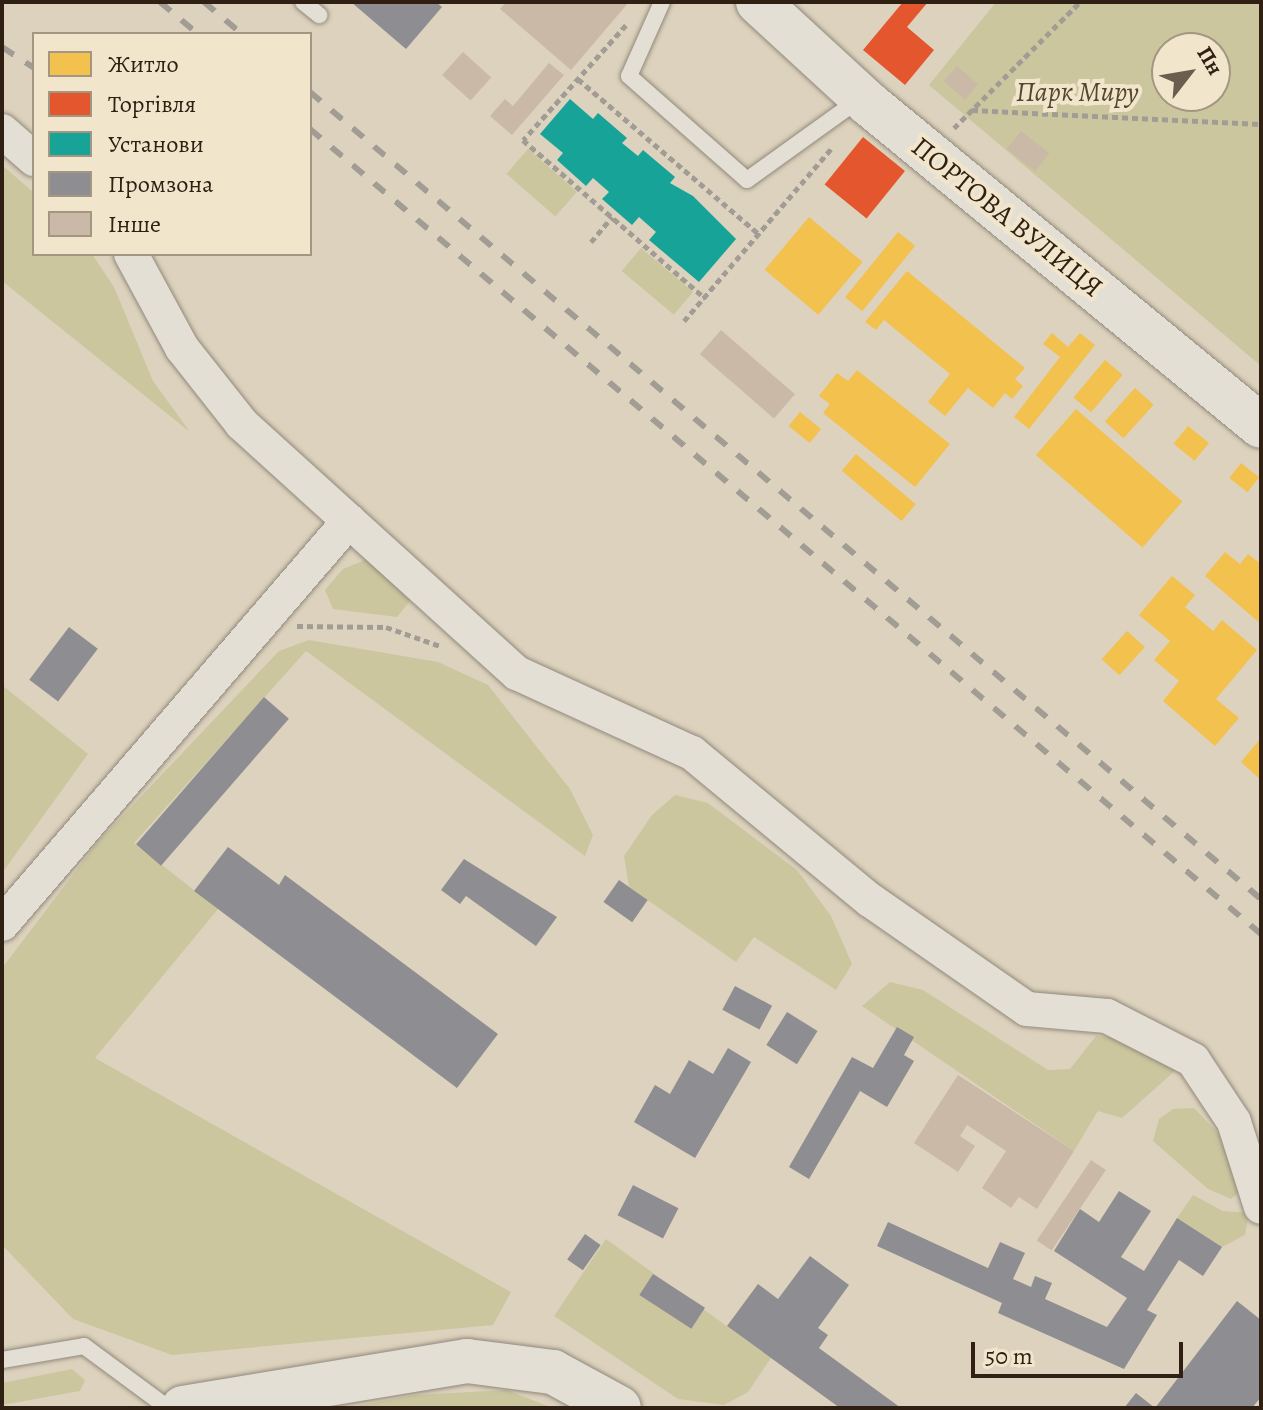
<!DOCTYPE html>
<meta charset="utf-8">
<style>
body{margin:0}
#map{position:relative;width:1263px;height:1410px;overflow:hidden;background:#ddd2bd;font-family:Alegreya,serif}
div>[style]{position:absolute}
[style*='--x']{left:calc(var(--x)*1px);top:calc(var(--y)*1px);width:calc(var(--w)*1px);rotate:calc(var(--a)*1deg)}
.green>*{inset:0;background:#ccc69f;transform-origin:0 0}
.homes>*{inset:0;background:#f2c14e;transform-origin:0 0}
.shops>*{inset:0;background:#e4572e;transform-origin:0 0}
.public>*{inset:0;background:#17a398}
.industry>*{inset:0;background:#8d8d92;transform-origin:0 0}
.building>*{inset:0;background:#c9b9a6;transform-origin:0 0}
.path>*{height:5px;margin-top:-2.5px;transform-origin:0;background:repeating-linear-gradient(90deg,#a29d94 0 6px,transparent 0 10px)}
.roads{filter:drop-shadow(0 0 2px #91897c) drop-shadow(0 0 2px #91897c)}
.lane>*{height:16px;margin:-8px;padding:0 8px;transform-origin:8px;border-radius:8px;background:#e4dfd4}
.street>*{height:34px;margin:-17px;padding:0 17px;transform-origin:17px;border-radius:17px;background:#e4dfd4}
.secondary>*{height:44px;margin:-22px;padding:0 22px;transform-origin:22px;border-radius:22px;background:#e4dfd4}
.rail>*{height:6px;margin-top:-3px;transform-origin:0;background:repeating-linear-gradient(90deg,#a29d94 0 14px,transparent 0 28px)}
span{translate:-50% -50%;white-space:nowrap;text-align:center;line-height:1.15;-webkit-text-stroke:8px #f1e5cc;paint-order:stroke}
.park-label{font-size:28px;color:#534730;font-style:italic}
.street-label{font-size:28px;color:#2f2013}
.frame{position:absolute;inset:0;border:4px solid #2f2013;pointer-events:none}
.legend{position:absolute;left:32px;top:32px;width:280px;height:224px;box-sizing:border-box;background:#f1e5cc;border:2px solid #a39682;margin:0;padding:10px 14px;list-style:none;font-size:24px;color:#2f2013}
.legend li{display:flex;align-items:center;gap:16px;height:40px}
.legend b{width:40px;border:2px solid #a39682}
.north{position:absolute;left:1151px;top:32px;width:80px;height:80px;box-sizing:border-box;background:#f1e5cc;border:2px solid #a39682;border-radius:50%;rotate:59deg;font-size:22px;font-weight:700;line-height:32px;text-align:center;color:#2f2013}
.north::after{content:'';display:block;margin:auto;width:28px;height:36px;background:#6c5e4e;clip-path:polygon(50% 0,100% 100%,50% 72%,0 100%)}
.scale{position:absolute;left:971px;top:1342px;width:212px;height:36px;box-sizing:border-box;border:4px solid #2f2013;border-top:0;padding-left:10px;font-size:24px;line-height:28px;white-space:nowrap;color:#2f2013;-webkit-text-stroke:6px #f1e5cc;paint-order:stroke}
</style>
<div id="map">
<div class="green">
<i style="clip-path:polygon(evenodd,996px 2px,1261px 2px,1261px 366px,929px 85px,996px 2px,1167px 48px,1215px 48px,1215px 96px,1167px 96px,1167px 48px)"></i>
<i style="left:528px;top:149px;width:65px;height:33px;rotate:41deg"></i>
<i style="clip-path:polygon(2px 165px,34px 193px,34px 254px,92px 254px,114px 287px,153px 381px,190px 432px,2px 281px)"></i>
<i style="left:641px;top:248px;width:68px;height:30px;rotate:40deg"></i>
<i style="clip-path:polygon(370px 558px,411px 600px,397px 617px,333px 609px,325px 590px,343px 569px)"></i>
<i style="clip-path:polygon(309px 640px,438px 662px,488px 685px,570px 789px,593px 835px,585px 856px,306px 651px,134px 843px,218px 909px,95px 1058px,511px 1292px,493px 1325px,172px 1355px,73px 1319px,2px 1245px,2px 968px,97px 843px,279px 651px)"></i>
<i style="clip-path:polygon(2px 685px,88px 754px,2px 873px)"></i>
<i style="clip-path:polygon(675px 795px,708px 803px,797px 870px,831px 916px,852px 964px,836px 990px,754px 937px,736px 962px,629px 887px,624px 856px,652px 815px)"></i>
<i style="clip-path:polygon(890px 982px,923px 990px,1048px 1070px,1070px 1069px,1096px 1036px,1122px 1038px,1176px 1070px,1122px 1118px,1098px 1111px,1074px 1151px,862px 1006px)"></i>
<i style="clip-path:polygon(1194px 1108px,1219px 1134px,1239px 1192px,1231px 1199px,1208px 1189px,1153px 1141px,1159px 1119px,1173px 1109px)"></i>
<i style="clip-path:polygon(1193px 1195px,1223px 1211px,1249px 1213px,1245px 1235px,1222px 1247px,1177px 1218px)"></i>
<i style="clip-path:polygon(606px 1239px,771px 1358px,748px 1392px,724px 1405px,678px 1399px,554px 1316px)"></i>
<i style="clip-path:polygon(72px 1369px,85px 1380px,80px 1391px,2px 1405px,2px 1383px)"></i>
<i style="clip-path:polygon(507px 1390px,553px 1408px,345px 1408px,415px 1395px)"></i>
</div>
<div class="homes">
<i style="left:809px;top:217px;width:70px;height:69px;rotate:40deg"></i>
<i style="left:898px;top:232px;width:22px;height:84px;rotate:39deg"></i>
<i style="clip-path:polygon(907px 271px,1025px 368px,1015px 379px,1023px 386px,1012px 399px,1005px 393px,993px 408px,968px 388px,945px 416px,928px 402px,950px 374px,884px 320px,876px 330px,865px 322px)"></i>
<i style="clip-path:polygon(1052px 333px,1068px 347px,1080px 333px,1095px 345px,1029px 429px,1014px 417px,1060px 357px,1043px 344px)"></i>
<i style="left:1105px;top:360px;width:23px;height:49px;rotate:40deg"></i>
<i style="clip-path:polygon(857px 370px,950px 444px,915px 487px,823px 413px,830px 404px,819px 396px,837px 373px,848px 381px)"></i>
<i style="left:1135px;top:388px;width:25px;height:45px;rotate:42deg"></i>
<i style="left:1076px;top:409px;width:141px;height:61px;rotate:41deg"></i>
<i style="left:800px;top:412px;width:27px;height:18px;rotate:39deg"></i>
<i style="left:1188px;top:426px;width:27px;height:23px;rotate:39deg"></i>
<i style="left:856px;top:454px;width:78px;height:22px;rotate:40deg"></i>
<i style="left:1241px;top:463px;width:23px;height:19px;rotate:38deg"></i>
<i style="clip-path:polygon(1225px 552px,1240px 564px,1248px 554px,1261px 564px,1261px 624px,1205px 576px)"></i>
<i style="clip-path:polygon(1172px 576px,1195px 595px,1185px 607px,1213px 631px,1222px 620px,1257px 650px,1216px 699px,1239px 718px,1215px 746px,1163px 701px,1179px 681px,1154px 660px,1170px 641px,1139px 615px)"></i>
<i style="left:1127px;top:631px;width:24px;height:38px;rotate:42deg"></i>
<i style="clip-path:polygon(1261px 738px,1261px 780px,1241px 762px)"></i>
</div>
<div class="shops">
<i style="clip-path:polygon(903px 2px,928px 2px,907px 27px,934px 50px,905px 85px,863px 50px)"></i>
<i style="left:863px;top:137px;width:54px;height:61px;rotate:39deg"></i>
</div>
<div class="public">
<i style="clip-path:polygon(570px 99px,593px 119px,598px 113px,627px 138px,622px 143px,638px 156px,643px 150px,675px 177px,670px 183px,693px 196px,736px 239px,699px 282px,649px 240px,656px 232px,639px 217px,632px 225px,602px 199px,609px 192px,593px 178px,586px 186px,557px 160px,563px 153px,540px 134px)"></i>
</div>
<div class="industry">
<i style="clip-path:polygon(351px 2px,436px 2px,442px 7px,406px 49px)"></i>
<i style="left:69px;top:627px;width:36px;height:66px;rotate:37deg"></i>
<i style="left:264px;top:697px;width:33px;height:195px;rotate:41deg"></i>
<i style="clip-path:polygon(228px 847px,279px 885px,285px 875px,498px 1034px,457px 1088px,194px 891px)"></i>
<i style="clip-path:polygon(464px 859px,557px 917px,536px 946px,466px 896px,460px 904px,441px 890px)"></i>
<i style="left:619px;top:880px;width:35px;height:27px;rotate:35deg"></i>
<i style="left:735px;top:986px;width:42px;height:27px;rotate:28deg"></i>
<i style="left:787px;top:1012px;width:36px;height:39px;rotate:32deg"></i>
<i style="clip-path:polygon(897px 1027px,914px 1037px,904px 1055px,914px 1061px,887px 1107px,860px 1091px,809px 1179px,789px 1167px,852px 1057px,873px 1068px)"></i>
<i style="clip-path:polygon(728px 1048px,751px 1062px,695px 1158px,634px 1122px,655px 1085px,670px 1094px,689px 1060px,713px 1074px)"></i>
<i style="left:633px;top:1185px;width:51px;height:34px;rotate:27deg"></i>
<i style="clip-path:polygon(1119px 1191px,1151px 1211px,1121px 1257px,1144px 1271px,1177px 1218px,1222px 1247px,1203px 1276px,1179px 1260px,1147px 1310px,1157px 1315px,1124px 1369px,998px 1313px,1002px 1303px,877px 1246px,888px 1222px,988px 1268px,1000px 1242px,1025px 1253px,1013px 1279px,1031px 1287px,1035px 1276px,1052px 1283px,1045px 1299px,1107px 1327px,1127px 1298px,1054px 1251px,1080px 1209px,1099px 1222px)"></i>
<i style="left:585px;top:1234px;width:19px;height:31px;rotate:35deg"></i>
<i style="clip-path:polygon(810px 1256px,849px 1285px,818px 1328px,828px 1335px,819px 1348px,901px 1408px,840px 1408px,727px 1326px,758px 1284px,778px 1299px)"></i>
<i style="left:653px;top:1274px;width:62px;height:25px;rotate:33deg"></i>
<i style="clip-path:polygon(1237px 1301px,1261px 1320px,1261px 1397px,1252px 1408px,1124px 1408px,1136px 1393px,1155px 1408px)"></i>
</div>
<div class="building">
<i style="clip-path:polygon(506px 2px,629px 2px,571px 70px,500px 9px)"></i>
<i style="left:463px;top:52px;width:38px;height:31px;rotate:42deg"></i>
<i style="clip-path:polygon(549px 63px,564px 75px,512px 135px,490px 116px,505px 99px,513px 106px)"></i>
<i style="left:957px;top:66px;width:28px;height:20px;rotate:41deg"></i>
<i style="left:1021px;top:131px;width:36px;height:23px;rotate:38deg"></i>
<i style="left:721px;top:330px;width:98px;height:32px;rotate:41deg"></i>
<i style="clip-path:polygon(958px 1075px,1074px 1151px,1037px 1209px,1019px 1197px,1011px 1208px,982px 1188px,1006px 1151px,967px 1125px,960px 1136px,975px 1146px,958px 1172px,914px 1143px)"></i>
<i style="left:1091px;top:1160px;width:18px;height:97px;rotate:34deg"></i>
</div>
<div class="path">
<i style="--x:626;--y:25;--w:154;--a:131.8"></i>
<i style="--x:523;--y:140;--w:241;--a:41"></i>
<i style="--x:578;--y:79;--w:238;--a:40.6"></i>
<i style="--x:972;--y:110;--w:289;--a:2.8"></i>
<i style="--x:954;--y:128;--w:178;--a:-45"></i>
<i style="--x:591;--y:242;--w:33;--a:-50"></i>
<i style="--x:684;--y:321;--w:228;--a:-49.5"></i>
<i style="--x:297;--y:626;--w:89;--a:0.6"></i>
<i style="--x:386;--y:627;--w:57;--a:19.4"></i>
</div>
<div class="roads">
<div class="lane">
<i style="--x:303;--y:2;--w:21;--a:39"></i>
<i style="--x:662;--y:2;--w:81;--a:114"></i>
<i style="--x:629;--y:76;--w:157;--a:41.4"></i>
<i style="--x:747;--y:180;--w:140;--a:-35.7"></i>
<i style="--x:2;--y:1360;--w:83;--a:-9.7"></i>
<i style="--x:84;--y:1346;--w:104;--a:36.4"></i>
</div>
<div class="street">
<i style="--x:2;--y:131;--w:43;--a:41.2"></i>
<i style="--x:131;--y:254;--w:107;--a:61.5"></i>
<i style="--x:182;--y:348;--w:97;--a:51.7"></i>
<i style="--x:242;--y:424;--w:371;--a:42.2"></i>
<i style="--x:517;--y:673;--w:192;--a:24.6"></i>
<i style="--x:692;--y:753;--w:231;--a:39.6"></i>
<i style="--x:870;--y:900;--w:191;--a:34.8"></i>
<i style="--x:1027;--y:1009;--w:80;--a:5"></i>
<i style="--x:1107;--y:1016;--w:97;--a:27.1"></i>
<i style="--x:1193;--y:1060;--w:74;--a:56.5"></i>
<i style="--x:1234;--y:1122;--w:89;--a:72.4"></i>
<i style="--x:2;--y:924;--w:532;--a:-49.27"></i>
</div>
<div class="secondary">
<i style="--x:758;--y:2;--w:151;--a:42.6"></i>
<i style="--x:869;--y:104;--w:507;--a:39.4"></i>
<i style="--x:183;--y:1408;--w:288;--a:-9.4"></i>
<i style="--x:467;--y:1361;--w:87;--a:7.3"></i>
<i style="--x:553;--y:1372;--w:75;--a:28.6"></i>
</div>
</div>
<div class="rail">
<i style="--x:160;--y:2;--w:50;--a:40.1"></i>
<i style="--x:204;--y:2;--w:50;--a:40.1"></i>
<i style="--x:2;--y:47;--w:38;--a:33"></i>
<i style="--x:310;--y:92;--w:1247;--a:40.32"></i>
<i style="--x:310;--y:129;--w:1246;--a:40.25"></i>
</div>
<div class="park-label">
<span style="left:1077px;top:92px">Парк Миру</span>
</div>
<div class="street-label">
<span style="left:1007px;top:217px;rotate:39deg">ПОРТОВА ВУЛИЦЯ</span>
</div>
<div class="frame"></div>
<ul class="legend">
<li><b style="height:22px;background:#f2c14e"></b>Житло</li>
<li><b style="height:22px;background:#e4572e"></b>Торгівля</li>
<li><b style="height:22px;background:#17a398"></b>Установи</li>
<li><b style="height:22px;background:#8d8d92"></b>Промзона</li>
<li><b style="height:22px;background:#c9b9a6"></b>Інше</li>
</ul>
<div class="north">Пн</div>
<div class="scale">50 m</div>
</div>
